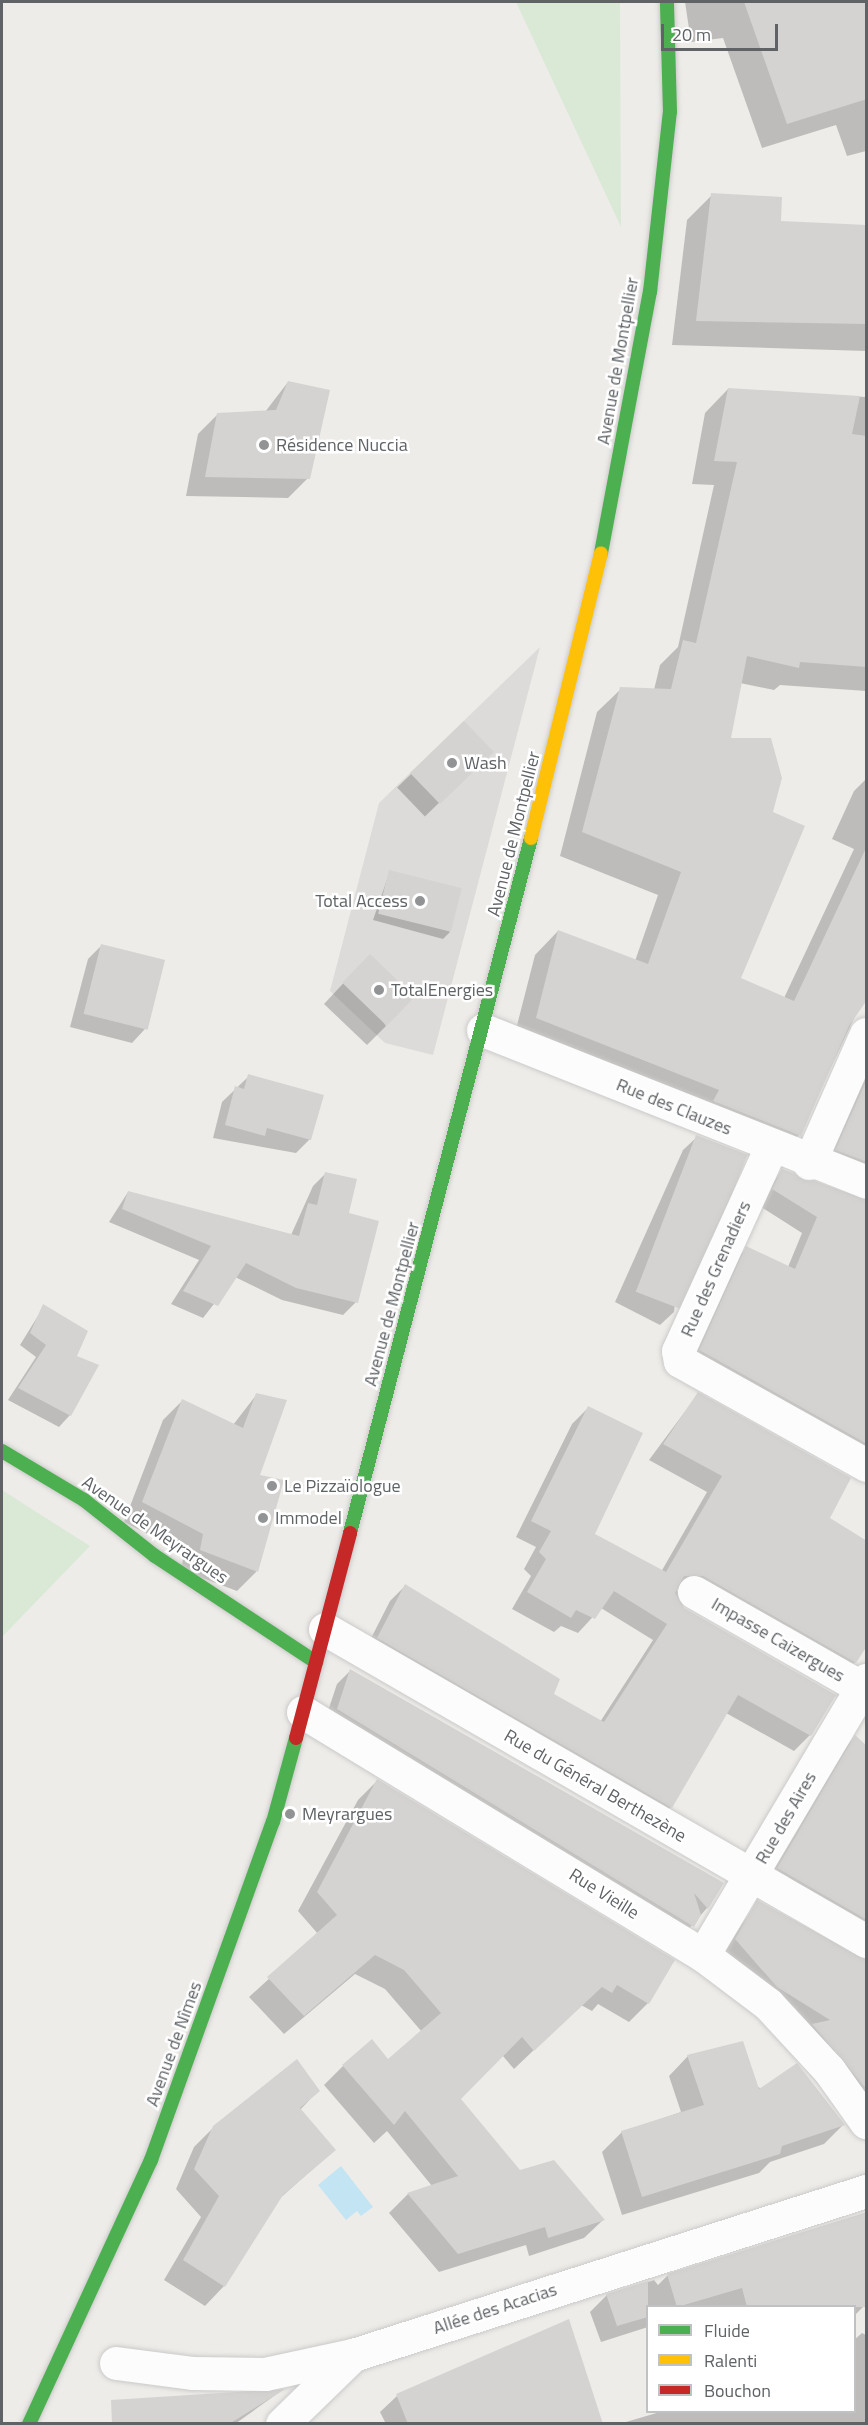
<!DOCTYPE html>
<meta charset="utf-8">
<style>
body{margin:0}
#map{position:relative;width:868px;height:2425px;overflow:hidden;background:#eeece9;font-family:"Titillium Web",sans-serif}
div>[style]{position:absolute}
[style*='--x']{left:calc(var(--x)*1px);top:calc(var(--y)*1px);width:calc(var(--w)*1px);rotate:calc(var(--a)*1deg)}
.industrial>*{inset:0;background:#dddbd9}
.green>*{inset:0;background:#dae8d6}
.water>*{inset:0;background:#c3e4f2}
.shadow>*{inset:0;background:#0003;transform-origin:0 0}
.building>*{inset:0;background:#d5d3d2;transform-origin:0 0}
.roads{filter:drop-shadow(0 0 2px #cacac9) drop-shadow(0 0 2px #cacac9)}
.street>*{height:33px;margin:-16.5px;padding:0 16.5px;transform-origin:16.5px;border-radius:16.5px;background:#fcfcfc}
.fast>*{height:14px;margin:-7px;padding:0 7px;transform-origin:7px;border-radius:7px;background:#4caf50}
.slow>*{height:14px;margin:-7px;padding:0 7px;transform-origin:7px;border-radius:7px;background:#ffc107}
.jam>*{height:14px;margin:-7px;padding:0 7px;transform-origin:7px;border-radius:7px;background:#c62828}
.dots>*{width:16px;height:16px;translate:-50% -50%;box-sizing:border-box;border:3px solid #fff;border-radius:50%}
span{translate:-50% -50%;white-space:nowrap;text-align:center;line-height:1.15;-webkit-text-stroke:5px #fff;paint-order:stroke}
.street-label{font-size:18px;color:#5f6366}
.poi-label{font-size:18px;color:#5f6366}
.left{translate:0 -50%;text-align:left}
.right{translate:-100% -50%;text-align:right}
.frame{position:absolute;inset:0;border:3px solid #5f6366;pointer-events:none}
.legend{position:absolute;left:646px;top:2305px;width:210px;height:108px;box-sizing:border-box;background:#fff;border:2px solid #bfc1c2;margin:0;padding:8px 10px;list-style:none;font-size:18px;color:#5f6366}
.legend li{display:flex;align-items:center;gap:12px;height:30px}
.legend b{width:30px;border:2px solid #bfc1c2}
.scale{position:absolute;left:661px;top:24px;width:117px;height:27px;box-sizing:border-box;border:3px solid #5f6366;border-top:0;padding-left:8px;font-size:18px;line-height:21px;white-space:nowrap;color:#5f6366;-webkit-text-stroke:4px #fff;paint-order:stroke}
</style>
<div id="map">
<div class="industrial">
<i style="clip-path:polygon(540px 647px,433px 1055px,385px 1043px,330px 991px,379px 803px)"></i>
</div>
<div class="green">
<i style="clip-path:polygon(516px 2px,620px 2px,621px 227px)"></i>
<i style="clip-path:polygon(2px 1490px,90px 1546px,2px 1637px)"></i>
</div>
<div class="water">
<i style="clip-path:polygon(341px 2166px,373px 2207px,361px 2216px,357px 2211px,346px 2220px,318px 2185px)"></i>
</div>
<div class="shadow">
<i style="clip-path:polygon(685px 2px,866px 2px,866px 151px,847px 156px,836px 125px,762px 148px,723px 38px,691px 42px)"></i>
<i style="clip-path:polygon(712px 195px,779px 223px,866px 226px,866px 351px,672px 345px,687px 220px)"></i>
<i style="clip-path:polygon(288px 382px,308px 478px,288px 498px,186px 496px,198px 434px,218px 414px,265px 412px)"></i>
<i style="clip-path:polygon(728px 389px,866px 397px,866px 691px,780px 685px,774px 690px,740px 683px,730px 739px,771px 813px,739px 979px,784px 998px,854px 849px,832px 839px,854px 791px,866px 779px,866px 993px,799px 1135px,776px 1158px,513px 1041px,535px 955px,558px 931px,635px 961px,658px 895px,560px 856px,597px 712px,621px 689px,654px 690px,660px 665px,678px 647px,714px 485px,692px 484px,705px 413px)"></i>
<i style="left:464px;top:723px;width:40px;height:93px;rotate:46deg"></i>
<i style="clip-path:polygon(390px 871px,450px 932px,443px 939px,373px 920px)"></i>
<i style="clip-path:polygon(102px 945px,145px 1029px,132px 1043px,70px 1027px,88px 959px)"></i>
<i style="clip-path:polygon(351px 975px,386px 1026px,367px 1045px,324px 1004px)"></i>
<i style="clip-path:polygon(249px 1076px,310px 1139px,296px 1153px,213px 1138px,222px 1102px)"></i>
<i style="clip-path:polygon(866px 1076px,866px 1196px,821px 1166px,855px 1088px)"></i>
<i style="clip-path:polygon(697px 1137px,674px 1312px,660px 1325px,615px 1302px,683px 1150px)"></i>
<i style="clip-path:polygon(782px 1170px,866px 1202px,866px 1469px,684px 1366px,731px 1264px,747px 1248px,788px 1267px,802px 1233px,758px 1205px)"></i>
<i style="clip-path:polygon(326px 1173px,356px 1302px,343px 1315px,282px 1300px,235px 1277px,203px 1318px,171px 1304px,199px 1260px,109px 1222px,128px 1192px,291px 1235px,313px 1186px)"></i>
<i style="clip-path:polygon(44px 1306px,75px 1357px,70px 1415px,59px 1427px,8px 1400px,36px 1357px,20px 1345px)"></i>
<i style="clip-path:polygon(257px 1394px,258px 1476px,282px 1481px,256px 1572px,237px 1591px,181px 1570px,184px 1553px,124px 1522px,163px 1420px,182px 1401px,233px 1425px)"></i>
<i style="clip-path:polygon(698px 1394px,828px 1518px,855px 1662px,839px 1678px,676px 1588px,684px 1609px,810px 1735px,794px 1751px,726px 1713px,671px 1807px,655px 1822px,363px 1654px,390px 1601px,405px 1586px,552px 1695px,600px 1722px,653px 1640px,601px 1608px,578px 1633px,561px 1626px,554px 1632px,512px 1609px,531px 1576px,524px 1569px,536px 1547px,516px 1537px,572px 1424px,588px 1408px,593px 1534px,661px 1572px,707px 1492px,649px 1460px)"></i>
<i style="clip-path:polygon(350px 1671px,722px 1884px,707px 1908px,679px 1940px,324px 1723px,337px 1684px)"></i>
<i style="clip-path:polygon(855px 1737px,866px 1749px,866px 1948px,762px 1884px,840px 1753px)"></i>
<i style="clip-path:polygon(377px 1781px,648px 2003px,629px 2022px,598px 2004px,592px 2011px,581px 2005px,514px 2069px,502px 2055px,459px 2099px,519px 2172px,603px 2220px,584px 2238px,529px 2256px,526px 2245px,439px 2272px,389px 2213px,408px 2194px,432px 2186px,387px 2131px,374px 2143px,324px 2085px,343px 2066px,388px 2061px,422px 2032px,385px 1989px,355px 1974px,284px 2034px,249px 1997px,318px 1934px,298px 1911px,358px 1800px)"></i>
<i style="clip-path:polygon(758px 1902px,857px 1959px,866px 1959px,866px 2125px,720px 1955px)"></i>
<i style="clip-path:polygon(688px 2056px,843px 2125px,824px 2144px,770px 2162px,759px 2173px,622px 2215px,602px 2152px,622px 2132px,681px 2112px,669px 2076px)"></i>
<i style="clip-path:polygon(318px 2091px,300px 2110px,334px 2150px,278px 2200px,224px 2286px,205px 2306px,164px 2280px,201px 2217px,176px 2189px,194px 2147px,214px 2127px)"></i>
<i style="clip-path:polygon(866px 2213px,866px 2304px,854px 2316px,854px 2306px,648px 2306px,648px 2327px,601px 2342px,590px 2312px,607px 2295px,654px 2280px,658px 2285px,667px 2276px)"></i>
<i style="clip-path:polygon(862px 2333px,866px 2335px,866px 2424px,619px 2424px,660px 2412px,854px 2412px,854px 2340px)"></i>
<i style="clip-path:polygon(281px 2391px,235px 2424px,122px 2424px)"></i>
<i style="clip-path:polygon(397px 2396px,602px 2424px,386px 2424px,380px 2412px)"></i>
</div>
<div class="building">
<i style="clip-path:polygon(744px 2px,867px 2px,867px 99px,787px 124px)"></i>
<i style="clip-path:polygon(711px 193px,782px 197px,781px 221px,867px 225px,867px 324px,696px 321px)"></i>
<i style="clip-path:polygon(288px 381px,330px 390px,310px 479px,205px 477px,217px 413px,276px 410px)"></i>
<i style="clip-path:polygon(728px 388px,860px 396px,852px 434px,867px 436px,867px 667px,800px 662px,799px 668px,747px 656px,731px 738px,771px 738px,782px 778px,773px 812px,805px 826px,741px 978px,794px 1001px,867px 846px,867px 1000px,849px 1026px,801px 1136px,713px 1101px,719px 1090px,536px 1018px,558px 930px,648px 964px,681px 872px,582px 832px,620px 687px,671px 689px,683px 640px,696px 643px,737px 462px,714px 461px)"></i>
<i style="left:464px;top:721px;width:43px;height:75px;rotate:46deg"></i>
<i style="left:389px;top:870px;width:75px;height:45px;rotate:14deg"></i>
<i style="left:101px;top:944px;width:66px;height:72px;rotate:14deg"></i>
<i style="left:370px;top:954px;width:62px;height:40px;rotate:44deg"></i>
<i style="clip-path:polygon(248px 1074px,324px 1095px,311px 1140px,267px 1128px,265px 1136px,225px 1125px,235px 1086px,244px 1089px)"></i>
<i style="clip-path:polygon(867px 1079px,867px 1162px,835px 1150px)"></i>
<i style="left:696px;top:1135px;width:55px;height:168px;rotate:21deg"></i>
<i style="clip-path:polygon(782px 1169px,867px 1200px,867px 1444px,699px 1350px,746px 1246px,795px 1269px,817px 1217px,772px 1189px)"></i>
<i style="clip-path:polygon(325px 1172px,357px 1179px,349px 1213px,379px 1221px,358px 1303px,296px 1288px,246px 1263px,218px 1306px,183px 1291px,211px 1246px,122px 1209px,128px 1191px,299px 1236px,308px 1203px,317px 1205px)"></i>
<i style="clip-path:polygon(43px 1304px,88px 1331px,77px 1356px,99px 1365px,71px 1416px,18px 1388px,46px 1345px,30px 1333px)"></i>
<i style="clip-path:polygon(698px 1392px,851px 1478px,830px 1518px,867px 1541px,867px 1646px,856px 1663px,703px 1576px,684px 1576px,675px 1593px,684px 1608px,836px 1695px,811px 1736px,738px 1695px,672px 1808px,377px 1638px,405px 1584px,560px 1679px,554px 1694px,604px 1722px,667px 1624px,614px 1591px,595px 1619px,576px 1610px,571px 1618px,527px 1592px,546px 1559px,539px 1552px,551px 1531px,531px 1521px,588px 1406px,643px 1433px,595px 1534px,666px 1572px,722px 1476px,663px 1444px)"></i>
<i style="clip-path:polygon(256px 1393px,287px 1400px,260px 1475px,284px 1480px,258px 1572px,200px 1550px,203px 1534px,142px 1502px,182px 1399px,243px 1428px)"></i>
<i style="clip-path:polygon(350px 1669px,724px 1883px,708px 1909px,694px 1893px,701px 1915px,694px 1927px,337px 1709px)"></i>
<i style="clip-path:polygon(855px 1735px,867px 1746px,867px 1920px,777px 1868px)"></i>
<i style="clip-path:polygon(377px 1779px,675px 1960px,649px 2004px,617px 1985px,612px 1993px,602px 1987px,534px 2051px,522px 2037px,461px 2099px,520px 2170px,554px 2160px,605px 2220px,548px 2238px,545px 2227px,458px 2254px,407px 2193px,458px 2176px,405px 2111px,394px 2125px,342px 2065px,372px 2039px,388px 2059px,441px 2013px,404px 1970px,375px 1955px,304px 2016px,267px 1977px,337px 1915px,317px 1892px)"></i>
<i style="clip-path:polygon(757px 1900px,867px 1960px,867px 2090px,812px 2024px,830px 2020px,777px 1987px,735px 1939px)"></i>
<i style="clip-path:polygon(743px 2041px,759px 2089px,797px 2063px,845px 2125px,782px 2146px,780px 2154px,642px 2197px,621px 2131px,704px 2105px,687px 2055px)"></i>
<i style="clip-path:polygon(297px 2059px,320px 2091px,300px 2108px,336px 2150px,283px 2195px,225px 2287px,183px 2260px,219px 2196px,194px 2169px,213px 2126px)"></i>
<i style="clip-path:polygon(867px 2212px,867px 2307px,747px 2307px,742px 2288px,677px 2307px,667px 2274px)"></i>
<i style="clip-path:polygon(648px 2281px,648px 2317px,617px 2326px,606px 2294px)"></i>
<i style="clip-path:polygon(569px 2319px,603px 2424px,408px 2424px,396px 2394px)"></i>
<i style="clip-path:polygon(285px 2389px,229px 2424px,112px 2424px,111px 2400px)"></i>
</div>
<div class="roads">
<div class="street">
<i style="--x:483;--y:1030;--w:412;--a:21.6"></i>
<i style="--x:771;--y:1147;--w:224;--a:114.5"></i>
<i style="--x:678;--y:1351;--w:10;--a:79"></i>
<i style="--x:680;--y:1361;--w:213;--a:29.2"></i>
<i style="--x:809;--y:1163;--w:141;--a:-66.2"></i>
<i style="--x:694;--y:1592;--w:193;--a:29.7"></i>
<i style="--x:325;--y:1629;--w:625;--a:29.97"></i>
<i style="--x:303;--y:1712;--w:468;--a:31.3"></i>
<i style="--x:703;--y:1955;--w:81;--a:37"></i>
<i style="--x:768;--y:2004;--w:90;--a:47.3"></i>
<i style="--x:829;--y:2070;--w:64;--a:54.6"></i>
<i style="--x:703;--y:1955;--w:320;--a:-59.3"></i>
<i style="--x:116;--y:2363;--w:78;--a:7.4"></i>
<i style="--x:193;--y:2373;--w:72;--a:0.8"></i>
<i style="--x:265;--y:2374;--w:90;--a:-12.2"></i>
<i style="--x:353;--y:2355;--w:539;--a:-17.73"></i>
<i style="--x:282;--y:2424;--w:99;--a:-44.2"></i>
</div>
<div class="fast">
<i style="--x:601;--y:553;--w:266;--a:-79.4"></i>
<i style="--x:650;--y:292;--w:181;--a:-83.7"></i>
<i style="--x:670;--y:112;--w:110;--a:-91.6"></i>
<i style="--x:2;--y:1451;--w:96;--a:30.9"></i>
<i style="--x:84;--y:1500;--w:90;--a:38.3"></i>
<i style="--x:155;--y:1556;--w:193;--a:33.4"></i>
<i style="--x:350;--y:1533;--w:718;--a:-75.4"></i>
<i style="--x:29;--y:2424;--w:291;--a:-65.2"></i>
<i style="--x:151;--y:2160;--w:359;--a:-70.2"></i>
<i style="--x:273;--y:1822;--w:87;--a:-74.7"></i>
</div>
<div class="slow">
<i style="--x:531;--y:838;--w:293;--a:-76.2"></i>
</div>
<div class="jam">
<i style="--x:296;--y:1738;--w:212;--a:-75.2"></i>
</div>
</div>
<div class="dots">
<i style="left:264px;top:445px;background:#919394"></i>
<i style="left:452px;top:763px;background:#919394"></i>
<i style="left:420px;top:901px;background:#919394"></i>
<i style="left:379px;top:990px;background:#919394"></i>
<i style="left:272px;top:1486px;background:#919394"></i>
<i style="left:263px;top:1518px;background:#919394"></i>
<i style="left:290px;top:1814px;background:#919394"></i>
</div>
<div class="street-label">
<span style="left:618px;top:361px;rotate:-80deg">Avenue de Montpellier</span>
<span style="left:514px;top:834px;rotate:-76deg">Avenue de Montpellier</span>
<span style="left:674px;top:1107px;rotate:22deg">Rue des Clauzes</span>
<span style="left:716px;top:1269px;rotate:-66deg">Rue des Grenadiers</span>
<span style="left:392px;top:1304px;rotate:-75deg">Avenue de Montpellier</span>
<span style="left:155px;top:1530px;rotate:35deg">Avenue de Meyrargues</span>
<span style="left:778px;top:1640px;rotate:30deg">Impasse Caizergues</span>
<span style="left:595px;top:1786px;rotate:30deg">Rue du Général Berthezène</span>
<span style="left:786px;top:1818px;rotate:-60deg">Rue des Aires</span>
<span style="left:604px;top:1894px;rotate:32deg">Rue Vieille</span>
<span style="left:174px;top:2044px;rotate:-70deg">Avenue de Nîmes</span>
<span style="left:495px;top:2309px;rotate:-18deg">Allée des Acacias</span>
</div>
<div class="poi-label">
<span class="left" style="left:276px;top:445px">Résidence Nuccia</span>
<span class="left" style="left:464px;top:763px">Wash</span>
<span class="right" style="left:408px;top:901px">Total Access</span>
<span class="left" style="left:391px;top:990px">TotalEnergies</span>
<span class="left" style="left:284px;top:1486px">Le Pizzaïologue</span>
<span class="left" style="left:275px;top:1518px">Immodel</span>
<span class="left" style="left:302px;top:1814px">Meyrargues</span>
</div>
<div class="frame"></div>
<ul class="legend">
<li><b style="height:8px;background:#4caf50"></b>Fluide</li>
<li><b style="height:8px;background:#ffc107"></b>Ralenti</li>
<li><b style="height:8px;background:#c62828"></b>Bouchon</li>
</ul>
<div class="scale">20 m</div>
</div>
